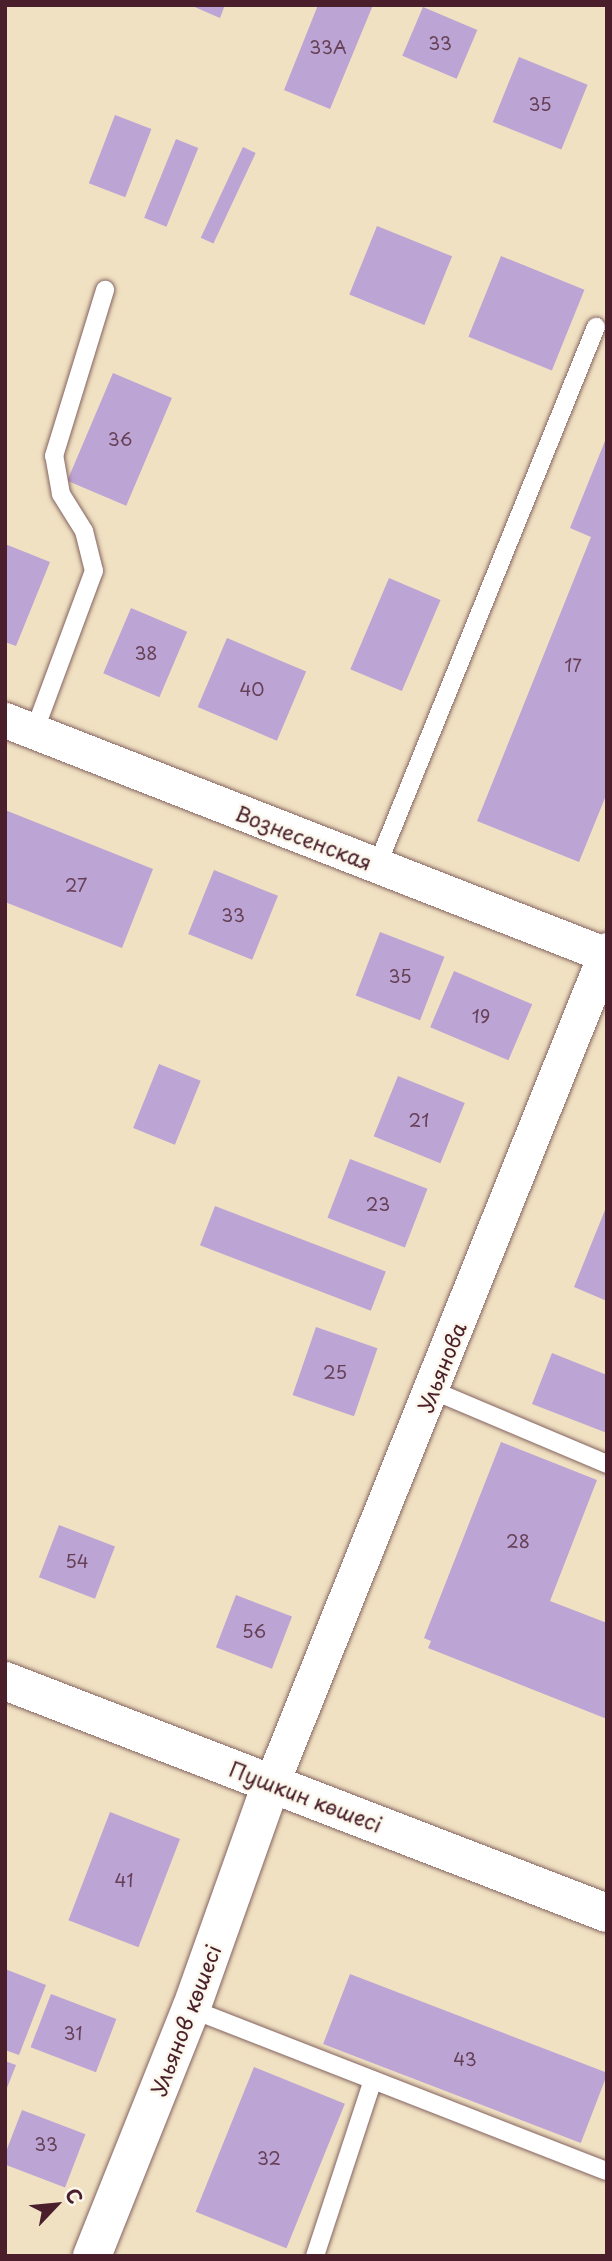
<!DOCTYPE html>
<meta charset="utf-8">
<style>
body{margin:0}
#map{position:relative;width:612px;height:2261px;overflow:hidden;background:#f0e1c2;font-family:"Playpen Sans",sans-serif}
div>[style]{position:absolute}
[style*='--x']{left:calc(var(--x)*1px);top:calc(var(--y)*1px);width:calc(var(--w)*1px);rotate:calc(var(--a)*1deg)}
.building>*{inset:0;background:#bca4d5;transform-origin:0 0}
.roads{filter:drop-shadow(0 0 2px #846360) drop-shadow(0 0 2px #846360)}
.lane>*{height:18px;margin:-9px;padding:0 9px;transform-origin:9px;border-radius:9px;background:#fff}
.street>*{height:35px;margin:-17.5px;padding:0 17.5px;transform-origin:17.5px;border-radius:17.5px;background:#fff}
.secondary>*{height:38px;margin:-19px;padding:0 19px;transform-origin:19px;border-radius:19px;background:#fff}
span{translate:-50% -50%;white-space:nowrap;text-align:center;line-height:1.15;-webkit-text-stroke:5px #fbf7ec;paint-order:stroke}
.number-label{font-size:18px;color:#664056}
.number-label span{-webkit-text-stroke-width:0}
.street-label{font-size:21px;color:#4a1f2b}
.frame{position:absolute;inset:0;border:7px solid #4a1f2b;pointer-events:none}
.north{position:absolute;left:21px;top:2170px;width:70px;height:70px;-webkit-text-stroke:5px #fbf7ec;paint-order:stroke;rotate:64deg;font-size:19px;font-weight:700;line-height:28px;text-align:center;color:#4a1f2b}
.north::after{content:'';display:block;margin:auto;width:24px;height:32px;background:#4a1f2b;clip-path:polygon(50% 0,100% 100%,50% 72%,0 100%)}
</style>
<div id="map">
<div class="building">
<i style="clip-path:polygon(190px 5px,225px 5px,220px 18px)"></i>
<i style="clip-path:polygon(318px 5px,373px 5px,330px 109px,284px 90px)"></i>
<i style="left:423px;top:7px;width:59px;height:53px;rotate:23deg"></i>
<i style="left:519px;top:57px;width:74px;height:70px;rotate:22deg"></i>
<i style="left:115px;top:115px;width:39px;height:73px;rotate:21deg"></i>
<i style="left:176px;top:139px;width:24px;height:85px;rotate:22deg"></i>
<i style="left:243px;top:147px;width:14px;height:100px;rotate:25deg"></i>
<i style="left:377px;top:226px;width:81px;height:74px;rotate:22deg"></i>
<i style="left:501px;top:256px;width:90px;height:87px;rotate:22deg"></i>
<i style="left:113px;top:373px;width:64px;height:117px;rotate:23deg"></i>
<i style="clip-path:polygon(607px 436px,607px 793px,579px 862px,477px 821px,591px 537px,570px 528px)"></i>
<i style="clip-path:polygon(5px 544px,50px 562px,16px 646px,5px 642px)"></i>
<i style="left:389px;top:578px;width:56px;height:99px;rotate:23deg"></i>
<i style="left:131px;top:608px;width:61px;height:71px;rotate:23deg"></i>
<i style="left:227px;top:638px;width:86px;height:75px;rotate:23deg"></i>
<i style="clip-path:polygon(5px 810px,153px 869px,122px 948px,5px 902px)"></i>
<i style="left:214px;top:870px;width:69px;height:69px;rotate:22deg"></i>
<i style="left:380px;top:932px;width:69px;height:68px;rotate:21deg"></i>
<i style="left:454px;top:971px;width:85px;height:61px;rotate:23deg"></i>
<i style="left:159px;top:1064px;width:45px;height:69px;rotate:22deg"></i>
<i style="left:398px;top:1076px;width:72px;height:65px;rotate:22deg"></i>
<i style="left:350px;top:1159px;width:83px;height:63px;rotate:21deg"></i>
<i style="clip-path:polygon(607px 1205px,607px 1301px,574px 1287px)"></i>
<i style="left:215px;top:1206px;width:183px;height:42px;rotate:21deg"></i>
<i style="left:316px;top:1327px;width:65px;height:72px;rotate:19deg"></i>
<i style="clip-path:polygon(552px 1353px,607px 1375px,607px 1433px,532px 1404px)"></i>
<i style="clip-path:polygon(501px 1442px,597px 1480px,550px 1601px,607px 1623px,607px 1719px,428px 1648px,431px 1641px,424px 1638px)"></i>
<i style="left:59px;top:1525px;width:60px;height:56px;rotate:21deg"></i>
<i style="left:236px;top:1595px;width:60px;height:56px;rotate:21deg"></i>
<i style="left:110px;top:1812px;width:75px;height:116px;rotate:21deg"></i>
<i style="clip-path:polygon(5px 1969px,46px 1985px,19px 2055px,5px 2050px)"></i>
<i style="left:350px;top:1974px;width:276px;height:75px;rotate:21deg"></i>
<i style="left:51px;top:1994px;width:70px;height:57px;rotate:21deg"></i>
<i style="clip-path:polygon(5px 2061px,16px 2065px,5px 2093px)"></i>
<i style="left:254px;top:2067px;width:98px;height:156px;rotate:22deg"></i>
<i style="left:22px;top:2110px;width:68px;height:57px;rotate:21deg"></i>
</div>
<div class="roads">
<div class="lane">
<i style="--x:34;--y:732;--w:172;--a:-69.6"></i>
<i style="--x:94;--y:571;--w:41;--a:-104"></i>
<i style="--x:84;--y:531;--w:44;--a:-121.9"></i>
<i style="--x:61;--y:494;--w:39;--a:-100"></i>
<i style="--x:54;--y:456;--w:174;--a:-72.9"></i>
<i style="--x:377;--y:866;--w:582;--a:-67.89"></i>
<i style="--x:432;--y:1390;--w:190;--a:22.9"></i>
<i style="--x:191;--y:2009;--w:446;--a:21.3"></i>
<i style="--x:315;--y:2256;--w:185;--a:-71.8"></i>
</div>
<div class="street">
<i style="--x:5;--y:720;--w:643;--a:21.34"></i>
<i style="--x:272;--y:1782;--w:897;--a:-68.07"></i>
</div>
<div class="secondary">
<i style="--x:5;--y:1681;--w:645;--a:21.08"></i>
<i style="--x:92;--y:2256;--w:266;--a:-68.2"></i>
<i style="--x:191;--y:2009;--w:241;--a:-70.4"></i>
</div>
</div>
<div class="number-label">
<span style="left:440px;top:43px">33</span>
<span style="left:328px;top:47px">33А</span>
<span style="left:540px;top:104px">35</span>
<span style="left:120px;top:439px">36</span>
<span style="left:146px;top:653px">38</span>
<span style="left:573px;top:665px">17</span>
<span style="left:252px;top:689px">40</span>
<span style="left:76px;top:885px">27</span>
<span style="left:233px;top:915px">33</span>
<span style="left:400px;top:976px">35</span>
<span style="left:481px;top:1016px">19</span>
<span style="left:419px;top:1120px">21</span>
<span style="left:378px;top:1204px">23</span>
<span style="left:335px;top:1372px">25</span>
<span style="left:518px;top:1541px">28</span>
<span style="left:77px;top:1561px">54</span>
<span style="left:254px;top:1631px">56</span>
<span style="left:124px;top:1880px">41</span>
<span style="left:73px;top:2033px">31</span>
<span style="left:465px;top:2059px">43</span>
<span style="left:46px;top:2144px">33</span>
<span style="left:269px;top:2158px">32</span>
</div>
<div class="street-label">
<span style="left:304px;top:837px;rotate:21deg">Вознесенская</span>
<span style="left:441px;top:1367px;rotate:-68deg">Ульянова</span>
<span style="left:306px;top:1796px;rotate:21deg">Пушкин көшесі</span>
<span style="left:185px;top:2020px;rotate:-69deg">Ульянов көшесі</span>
</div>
<div class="frame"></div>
<div class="north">С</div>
</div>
